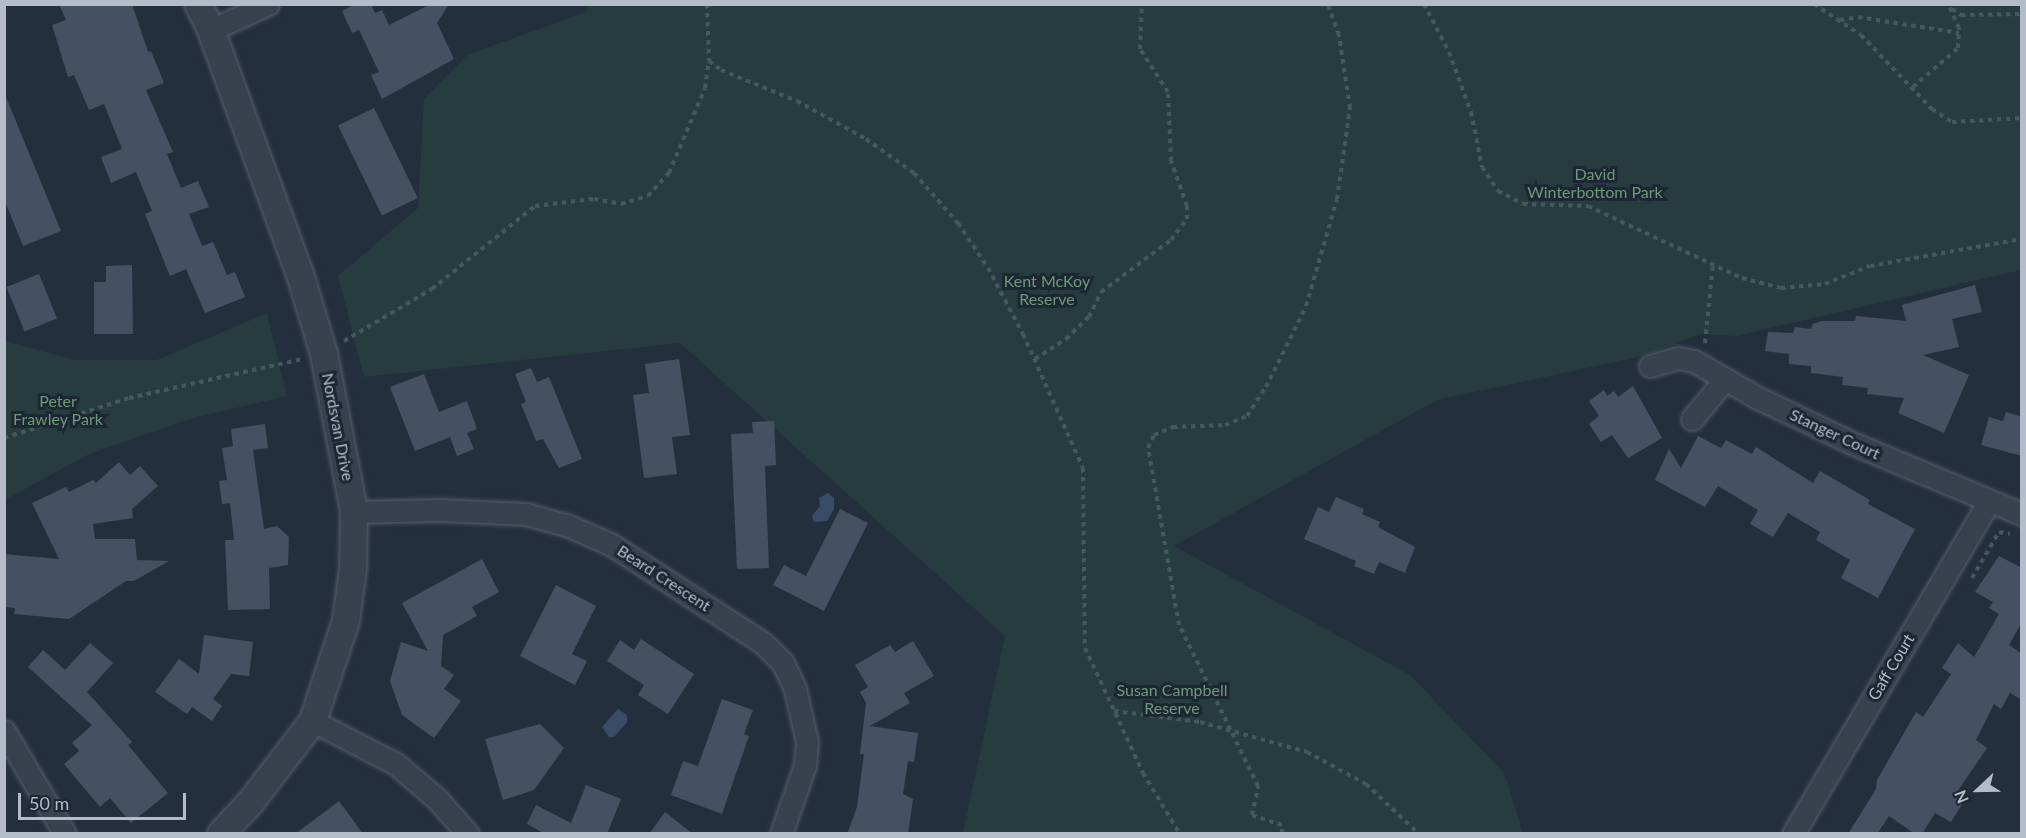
<!DOCTYPE html>
<style>
body{margin:0}
#map{position:relative;width:2026px;height:838px;overflow:hidden;background:#242f3e;font-family:Lato,sans-serif}
div>[style]{position:absolute}
[style*='--x']{left:calc(var(--x)*1px);top:calc(var(--y)*1px);width:calc(var(--w)*1px);rotate:calc(var(--a)*1deg)}
.green>*{inset:0;background:#263c3f}
.water>*{inset:0;background:#394c67}
.building>*{inset:0;background:#455162;transform-origin:0 0}
.path>*{height:4px;margin-top:-2px;transform-origin:0;background:repeating-linear-gradient(90deg,#44595c 0 4.5px,transparent 0 9px)}
.roads{filter:drop-shadow(0 0 2px #565f6c) drop-shadow(0 0 2px #565f6c)}
.minor>*{height:21px;margin:-10.5px;padding:0 10.5px;transform-origin:10.5px;border-radius:10.5px;background:#38414e}
.tertiary>*{height:26px;margin:-13px;padding:0 13px;transform-origin:13px;border-radius:13px;background:#38414e}
span{translate:-50% -50%;white-space:nowrap;text-align:center;line-height:1.15;-webkit-text-stroke:6px #1d2633;paint-order:stroke}
.park-label{font-size:16px;color:#6b9a76}
.street-label{font-size:16px;color:#b4bcc9}
.frame{position:absolute;inset:0;border:6px solid #b4bcc9;pointer-events:none}
.north{position:absolute;left:1948px;top:760px;width:60px;height:60px;-webkit-text-stroke:4px #1d2633;paint-order:stroke;rotate:248deg;font-size:16px;font-weight:700;line-height:24px;text-align:center;color:#b4bcc9}
.north::after{content:'';display:block;margin:auto;width:21px;height:27px;background:#b4bcc9;clip-path:polygon(50% 0,100% 100%,50% 72%,0 100%)}
.scale{position:absolute;left:18px;top:793px;width:168px;height:27px;box-sizing:border-box;border:3px solid #b4bcc9;border-top:0;padding-left:8px;font-size:18px;line-height:21px;white-space:nowrap;color:#b4bcc9;-webkit-text-stroke:4px #1d2633;paint-order:stroke}
</style>
<div id="map">
<div class="green">
<i style="clip-path:polygon(589px 5px,2021px 5px,2021px 270px,1736px 336px,1700px 334px,1643px 356px,1437px 400px,1174px 546px,1410px 675px,1504px 773px,1523px 833px,963px 833px,1005px 636px,680px 343px,364px 377px,338px 276px,418px 208px,424px 99px,467px 55px,586px 12px)"></i>
<i style="clip-path:polygon(267px 313px,287px 396px,193px 418px,89px 454px,5px 500px,5px 341px,74px 360px,157px 360px)"></i>
</div>
<div class="water">
<i style="clip-path:polygon(828px 493px,834px 498px,834px 509px,827px 521px,814px 522px,812px 516px,820px 506px,819px 498px)"></i>
<i style="clip-path:polygon(618px 709px,627px 715px,627px 722px,614px 737px,609px 737px,602px 727px)"></i>
</div>
<div class="building">
<i style="clip-path:polygon(59px 4px,132px 4px,148px 52px,151px 51px,164px 83px,146px 90px,173px 152px,167px 154px,181px 188px,198px 181px,209px 207px,189px 214px,202px 246px,213px 242px,227px 275px,235px 272px,245px 297px,205px 313px,186px 269px,170px 276px,145px 214px,152px 211px,136px 172px,111px 183px,101px 157px,122px 149px,104px 104px,89px 110px,74px 75px,68px 77px,52px 25px,66px 20px)"></i>
<i style="clip-path:polygon(355px 4px,371px 4px,375px 13px,382px 10px,389px 25px,431px 4px,449px 4px,437px 23px,454px 59px,382px 99px,371px 75px,379px 72px,359px 30px,352px 33px,342px 11px)"></i>
<i style="clip-path:polygon(6px 97px,61px 231px,23px 246px,4px 199px)"></i>
<i style="left:374px;top:108px;width:100px;height:40px;rotate:64deg"></i>
<i style="clip-path:polygon(132px 265px,133px 334px,94px 334px,94px 282px,106px 282px,106px 266px)"></i>
<i style="left:39px;top:274px;width:48px;height:35px;rotate:68deg"></i>
<i style="clip-path:polygon(1975px 285px,1982px 312px,1952px 319px,1959px 347px,1923px 355px,1969px 375px,1944px 433px,1898px 413px,1904px 398px,1867px 394px,1868px 388px,1842px 385px,1843px 377px,1811px 373px,1811px 366px,1789px 364px,1789px 354px,1765px 351px,1768px 332px,1793px 333px,1795px 327px,1811px 329px,1813px 324px,1822px 321px,1855px 321px,1856px 316px,1906px 321px,1902px 305px)"></i>
<i style="clip-path:polygon(679px 359px,690px 435px,672px 437px,677px 474px,644px 478px,633px 395px,649px 393px,645px 364px)"></i>
<i style="clip-path:polygon(531px 368px,537px 382px,549px 377px,582px 459px,559px 468px,543px 439px,536px 441px,521px 404px,526px 402px,515px 374px)"></i>
<i style="clip-path:polygon(424px 374px,439px 412px,467px 401px,477px 429px,467px 433px,474px 449px,457px 456px,450px 437px,415px 451px,390px 387px)"></i>
<i style="clip-path:polygon(1633px 386px,1662px 438px,1628px 458px,1612px 435px,1601px 442px,1589px 424px,1599px 416px,1589px 401px,1604px 390px,1607px 396px,1614px 391px,1618px 397px)"></i>
<i style="clip-path:polygon(2006px 412px,2022px 417px,2022px 456px,1981px 445px,1989px 417px,2003px 421px)"></i>
<i style="clip-path:polygon(774px 421px,776px 465px,765px 466px,769px 568px,737px 569px,731px 434px,753px 433px,752px 422px)"></i>
<i style="clip-path:polygon(265px 424px,268px 448px,253px 450px,264px 529px,277px 526px,289px 537px,288px 565px,269px 568px,270px 609px,228px 610px,225px 540px,234px 540px,230px 503px,222px 504px,219px 481px,227px 480px,222px 448px,233px 446px,231px 429px)"></i>
<i style="clip-path:polygon(1698px 436px,1721px 448px,1726px 440px,1752px 454px,1756px 447px,1813px 483px,1820px 471px,1870px 500px,1868px 504px,1915px 529px,1878px 598px,1841px 578px,1850px 560px,1816px 540px,1820px 532px,1788px 513px,1773px 537px,1750px 524px,1758px 510px,1718px 486px,1705px 507px,1655px 480px,1669px 449px,1681px 468px)"></i>
<i style="clip-path:polygon(119px 462px,130px 475px,140px 466px,158px 486px,132px 509px,133px 518px,93px 524px,95px 539px,135px 539px,137px 560px,169px 561px,134px 581px,126px 581px,69px 619px,14px 614px,15px 608px,4px 607px,4px 554px,59px 559px,32px 503px,66px 487px,69px 492px,93px 480px,96px 483px)"></i>
<i style="clip-path:polygon(1336px 497px,1364px 509px,1362px 514px,1380px 522px,1378px 527px,1415px 547px,1405px 573px,1379px 562px,1374px 574px,1354px 566px,1356px 561px,1304px 539px,1318px 507px,1329px 512px)"></i>
<i style="clip-path:polygon(840px 509px,868px 523px,824px 611px,773px 585px,784px 565px,806px 576px)"></i>
<i style="clip-path:polygon(1999px 556px,2022px 568px,2022px 622px,2009px 645px,2022px 654px,2022px 700px,2010px 693px,2001px 709px,1994px 704px,1976px 740px,1987px 748px,1957px 792px,1966px 798px,1951px 822px,1935px 813px,1922px 834px,1915px 834px,1889px 816px,1877px 834px,1848px 834px,1876px 789px,1877px 780px,1916px 712px,1923px 717px,1951px 674px,1942px 668px,1958px 643px,1974px 657px,1999px 614px,1989px 608px,1993px 602px,1975px 592px)"></i>
<i style="clip-path:polygon(482px 559px,499px 592px,472px 607px,477px 616px,443px 635px,441px 666px,454px 675px,444px 689px,461px 701px,434px 738px,402px 715px,390px 681px,401px 642px,428px 651px,402px 603px)"></i>
<i style="clip-path:polygon(556px 585px,596px 606px,572px 654px,587px 661px,575px 685px,520px 656px)"></i>
<i style="clip-path:polygon(204px 635px,253px 642px,249px 676px,231px 674px,213px 699px,222px 706px,212px 721px,192px 707px,187px 714px,155px 692px,179px 659px,199px 674px)"></i>
<i style="clip-path:polygon(641px 639px,694px 674px,668px 714px,638px 695px,644px 685px,607px 661px,620px 640px,634px 650px)"></i>
<i style="clip-path:polygon(913px 641px,934px 676px,904px 693px,910px 703px,870px 726px,918px 733px,914px 762px,908px 761px,903px 794px,913px 799px,908px 834px,847px 834px,857px 807px,864px 754px,860px 754px,866px 703px,860px 692px,868px 687px,855px 665px,890px 645px,895px 652px)"></i>
<i style="clip-path:polygon(90px 643px,113px 663px,87px 692px,132px 742px,128px 745px,168px 793px,131px 823px,110px 798px,100px 807px,64px 764px,79px 751px,72px 743px,92px 725px,28px 667px,43px 650px,65px 670px)"></i>
<i style="clip-path:polygon(722px 699px,753px 710px,744px 734px,749px 736px,722px 814px,671px 795px,683px 761px,698px 766px)"></i>
<i style="clip-path:polygon(540px 724px,564px 748px,534px 790px,503px 800px,485px 739px)"></i>
<i style="clip-path:polygon(586px 785px,621px 799px,607px 834px,545px 834px,527px 824px,536px 805px,571px 823px)"></i>
<i style="clip-path:polygon(339px 801px,363px 834px,295px 834px)"></i>
<i style="clip-path:polygon(665px 812px,693px 834px,649px 834px)"></i>
</div>
<div class="path">
<i style="--x:707;--y:4;--w:57;--a:88"></i>
<i style="--x:709;--y:61;--w:15;--a:37"></i>
<i style="--x:721;--y:70;--w:82;--a:22.2"></i>
<i style="--x:797;--y:101;--w:79;--a:28.8"></i>
<i style="--x:866;--y:139;--w:59;--a:35.3"></i>
<i style="--x:914;--y:173;--w:67;--a:48.7"></i>
<i style="--x:958;--y:223;--w:54;--a:56.3"></i>
<i style="--x:988;--y:268;--w:75;--a:62.1"></i>
<i style="--x:1023;--y:334;--w:147;--a:65.9"></i>
<i style="--x:1083;--y:468;--w:180;--a:89.4"></i>
<i style="--x:1085;--y:648;--w:138;--a:65.1"></i>
<i style="--x:1143;--y:773;--w:71;--a:58.8"></i>
<i style="--x:1424;--y:4;--w:54;--a:62.5"></i>
<i style="--x:1449;--y:52;--w:64;--a:69.9"></i>
<i style="--x:1471;--y:112;--w:56;--a:78.7"></i>
<i style="--x:1482;--y:167;--w:29;--a:56"></i>
<i style="--x:1498;--y:191;--w:28;--a:27"></i>
<i style="--x:1523;--y:204;--w:65;--a:1.8"></i>
<i style="--x:1588;--y:206;--w:170;--a:25.1"></i>
<i style="--x:1742;--y:278;--w:40;--a:14.4"></i>
<i style="--x:1781;--y:288;--w:44;--a:-5.2"></i>
<i style="--x:1825;--y:284;--w:48;--a:-21.8"></i>
<i style="--x:1870;--y:266;--w:154;--a:-10.1"></i>
<i style="--x:1814;--y:4;--w:56;--a:33.4"></i>
<i style="--x:1861;--y:35;--w:103;--a:46.2"></i>
<i style="--x:1932;--y:109;--w:24;--a:33"></i>
<i style="--x:1952;--y:122;--w:70;--a:-3.3"></i>
<i style="--x:1952;--y:9;--w:11;--a:34"></i>
<i style="--x:1961;--y:15;--w:61;--a:-0.9"></i>
<i style="--x:1840;--y:20;--w:18;--a:-9"></i>
<i style="--x:1858;--y:17;--w:102;--a:9"></i>
<i style="--x:1913;--y:87;--w:60;--a:-40.9"></i>
<i style="--x:1958;--y:48;--w:20;--a:-87"></i>
<i style="--x:1959;--y:28;--w:26;--a:-115"></i>
<i style="--x:344;--y:341;--w:102;--a:-30.6"></i>
<i style="--x:432;--y:289;--w:132;--a:-38.9"></i>
<i style="--x:535;--y:206;--w:59;--a:-6.8"></i>
<i style="--x:594;--y:199;--w:27;--a:10"></i>
<i style="--x:621;--y:204;--w:28;--a:-17"></i>
<i style="--x:648;--y:196;--w:31;--a:-48"></i>
<i style="--x:669;--y:173;--w:92;--a:-67"></i>
<i style="--x:705;--y:88;--w:27;--a:-82"></i>
<i style="--x:1705;--y:343;--w:80;--a:-84.3"></i>
<i style="--x:1035;--y:359;--w:37;--a:-33"></i>
<i style="--x:1066;--y:339;--w:32;--a:-44"></i>
<i style="--x:1089;--y:317;--w:28;--a:-64"></i>
<i style="--x:1101;--y:292;--w:87;--a:-36.6"></i>
<i style="--x:1171;--y:240;--w:26;--a:-53"></i>
<i style="--x:1187;--y:219;--w:13;--a:-90"></i>
<i style="--x:1187;--y:206;--w:48;--a:-109.6"></i>
<i style="--x:1171;--y:161;--w:69;--a:-92.5"></i>
<i style="--x:1168;--y:92;--w:51;--a:-123.1"></i>
<i style="--x:1140;--y:49;--w:45;--a:-87.5"></i>
<i style="--x:4;--y:438;--w:131;--a:-17.7"></i>
<i style="--x:129;--y:398;--w:177;--a:-12.7"></i>
<i style="--x:1972;--y:578;--w:53;--a:-59.6"></i>
<i style="--x:1999;--y:532;--w:11;--a:10"></i>
<i style="--x:1114;--y:711;--w:87;--a:7.3"></i>
<i style="--x:1200;--y:722;--w:111;--a:15.7"></i>
<i style="--x:1307;--y:752;--w:67;--a:28.5"></i>
<i style="--x:1366;--y:784;--w:73;--a:43.3"></i>
<i style="--x:1282;--y:834;--w:9;--a:-90"></i>
<i style="--x:1282;--y:825;--w:32;--a:-162"></i>
<i style="--x:1252;--y:815;--w:30;--a:-78"></i>
<i style="--x:1258;--y:786;--w:179;--a:-116.1"></i>
<i style="--x:1179;--y:625;--w:180;--a:-99.9"></i>
<i style="--x:1148;--y:448;--w:14;--a:-65"></i>
<i style="--x:1154;--y:435;--w:21;--a:-23"></i>
<i style="--x:1173;--y:427;--w:52;--a:-2.2"></i>
<i style="--x:1225;--y:425;--w:24;--a:-22"></i>
<i style="--x:1247;--y:416;--w:35;--a:-57"></i>
<i style="--x:1266;--y:387;--w:90;--a:-63.7"></i>
<i style="--x:1306;--y:306;--w:111;--a:-73.8"></i>
<i style="--x:1337;--y:199;--w:92;--a:-81.9"></i>
<i style="--x:1350;--y:108;--w:74;--a:-98.6"></i>
<i style="--x:1339;--y:35;--w:33;--a:-110"></i>
</div>
<div class="roads">
<div class="minor">
<i style="--x:211;--y:30;--w:63;--a:-24.5"></i>
<i style="--x:1650;--y:366;--w:29;--a:-16"></i>
<i style="--x:1678;--y:358;--w:16;--a:11"></i>
<i style="--x:1694;--y:361;--w:72;--a:30.1"></i>
<i style="--x:1756;--y:397;--w:106;--a:25.6"></i>
<i style="--x:1852;--y:443;--w:184;--a:22.7"></i>
<i style="--x:1692;--y:419;--w:52;--a:-50.5"></i>
<i style="--x:354;--y:512;--w:86;--a:-1.3"></i>
<i style="--x:440;--y:510;--w:86;--a:2.7"></i>
<i style="--x:526;--y:514;--w:45;--a:15.6"></i>
<i style="--x:569;--y:526;--w:47;--a:23.8"></i>
<i style="--x:612;--y:545;--w:180;--a:33"></i>
<i style="--x:763;--y:643;--w:28;--a:45"></i>
<i style="--x:783;--y:663;--w:29;--a:65"></i>
<i style="--x:795;--y:689;--w:54;--a:77.2"></i>
<i style="--x:807;--y:742;--w:23;--a:95"></i>
<i style="--x:805;--y:765;--w:73;--a:109.2"></i>
<i style="--x:313;--y:721;--w:93;--a:27.4"></i>
<i style="--x:396;--y:764;--w:54;--a:40.5"></i>
<i style="--x:437;--y:799;--w:47;--a:48.5"></i>
<i style="--x:4;--y:731;--w:120;--a:59.4"></i>
<i style="--x:1793;--y:834;--w:386;--a:-59.5"></i>
</div>
<div class="tertiary">
<i style="--x:198;--y:4;--w:29;--a:63"></i>
<i style="--x:211;--y:30;--w:260;--a:70"></i>
<i style="--x:300;--y:274;--w:84;--a:73.3"></i>
<i style="--x:324;--y:354;--w:161;--a:79.2"></i>
<i style="--x:354;--y:512;--w:57;--a:91"></i>
<i style="--x:353;--y:569;--w:52;--a:97.7"></i>
<i style="--x:346;--y:621;--w:105;--a:108.3"></i>
<i style="--x:313;--y:721;--w:103;--a:127.5"></i>
<i style="--x:250;--y:803;--w:42;--a:133.1"></i>
</div>
</div>
<div class="park-label">
<span style="left:1595px;top:183px">David<br>Winterbottom Park</span>
<span style="left:1047px;top:290px">Kent McKoy<br>Reserve</span>
<span style="left:58px;top:410px">Peter<br>Frawley Park</span>
<span style="left:1172px;top:699px">Susan Campbell<br>Reserve</span>
</div>
<div class="street-label">
<span style="left:338px;top:427px;rotate:79deg">Nordsvan Drive</span>
<span style="left:1835px;top:434px;rotate:25deg">Stanger Court</span>
<span style="left:664px;top:578px;rotate:33deg">Beard Crescent</span>
<span style="left:1891px;top:667px;rotate:-59deg">Gaff Court</span>
</div>
<div class="frame"></div>
<div class="north">N</div>
<div class="scale">50 m</div>
</div>
